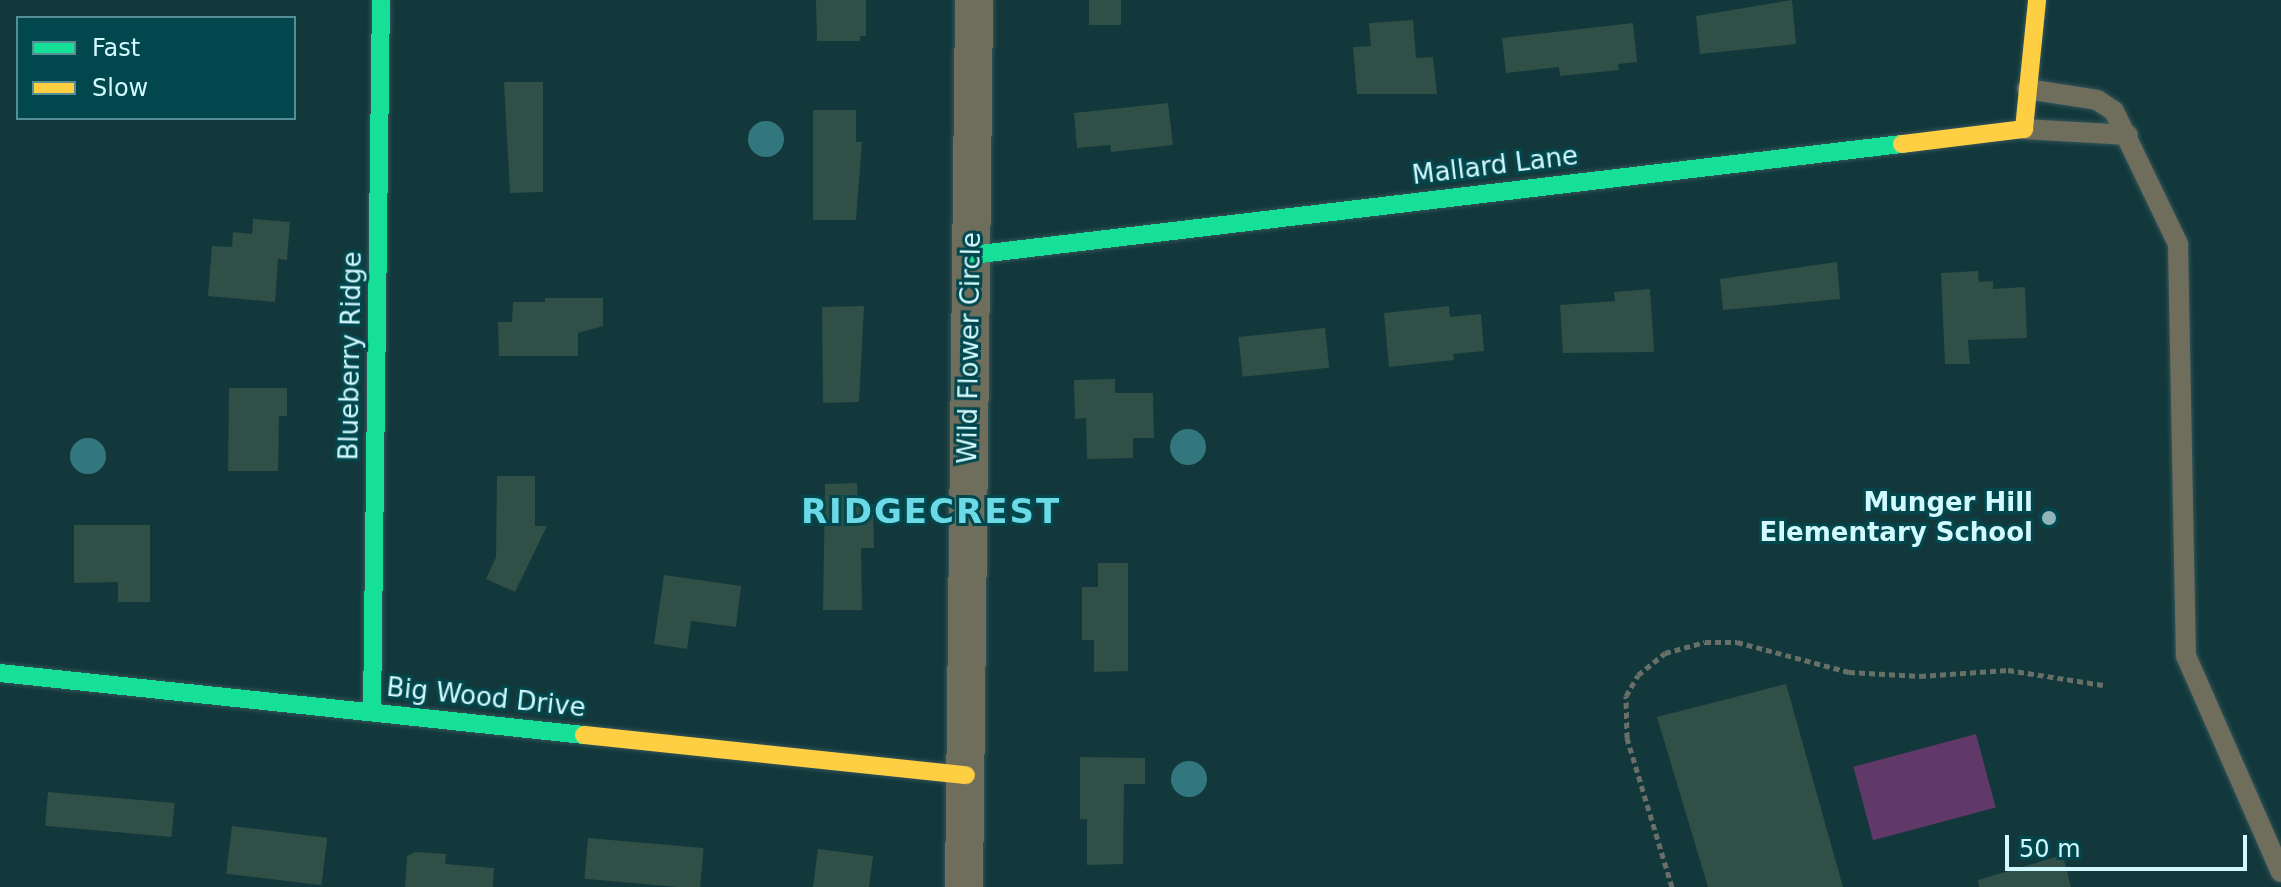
<!DOCTYPE html>
<style>
body{margin:0}
#map{position:relative;width:2281px;height:887px;overflow:hidden;background:#12383c;font-family:"DejaVu Sans",sans-serif}
div>[style]{position:absolute}
[style*='--x']{left:calc(var(--x)*1px);top:calc(var(--y)*1px);width:calc(var(--w)*1px);rotate:calc(var(--a)*1deg)}
.green>*{inset:0;background:#603969;transform-origin:0 0}
.water>*{inset:0;background:#33777e}
.round{border-radius:50%}
.building>*{inset:0;background:#304f46;transform-origin:0 0}
.path>*{height:5px;margin-top:-2.5px;transform-origin:0;background:repeating-linear-gradient(90deg,#676f66 0 6px,transparent 0 10px)}
.roads{filter:drop-shadow(0 0 2px #345458) drop-shadow(0 0 2px #345458)}
.lane>*{height:20px;margin:-10px;padding:0 10px;transform-origin:10px;border-radius:10px;background:#6f6d5c}
.street>*{height:38px;margin:-19px;padding:0 19px;transform-origin:19px;border-radius:19px;background:#6f6d5c}
.fast>*{height:18px;margin:-9px;padding:0 9px;transform-origin:9px;border-radius:9px;background:#16e098}
.slow>*{height:18px;margin:-9px;padding:0 9px;transform-origin:9px;border-radius:9px;background:#ffcf43}
.dots>*{width:22px;height:22px;translate:-50% -50%;box-sizing:border-box;border:4px solid #01474d;border-radius:50%}
span{translate:-50% -50%;white-space:nowrap;text-align:center;line-height:1.15;-webkit-text-stroke:6px #01474d;paint-order:stroke}
.street-label{font-size:26px;color:#d2f9fe}
.poi-label{font-size:26px;color:#d2f9fe;font-weight:700}
.right{translate:-100% -50%;text-align:right}
.district-label{font-size:34px;color:#6bdae6;font-weight:700;letter-spacing:2px}
.legend{position:absolute;left:16px;top:16px;width:280px;height:104px;box-sizing:border-box;background:#01474d;border:2px solid #558e94;margin:0;padding:10px 14px;list-style:none;font-size:24px;color:#d2f9fe}
.legend li{display:flex;align-items:center;gap:16px;height:40px}
.legend b{width:40px;border:2px solid #558e94}
.scale{position:absolute;left:2005px;top:835px;width:242px;height:36px;box-sizing:border-box;border:4px solid #d2f9fe;border-top:0;padding-left:10px;font-size:24px;line-height:28px;white-space:nowrap;color:#d2f9fe;-webkit-text-stroke:6px #01474d;paint-order:stroke}
</style>
<div id="map">
<div class="green">
<i style="left:1976px;top:734px;width:76px;height:127px;rotate:75deg"></i>
</div>
<div class="water">
<i class="round" style="left:748px;top:121px;width:36px;height:36px"></i>
<i class="round" style="left:1170px;top:429px;width:36px;height:36px"></i>
<i class="round" style="left:70px;top:438px;width:36px;height:36px"></i>
<i class="round" style="left:1171px;top:761px;width:36px;height:36px"></i>
</div>
<div class="building">
<i style="clip-path:polygon(816px 0,866px 0,866px 36px,860px 36px,860px 41px,817px 41px)"></i>
<i style="left:1089px;top:0;width:32px;height:25px"></i>
<i style="clip-path:polygon(1792px 0,1796px 44px,1700px 54px,1696px 16px)"></i>
<i style="clip-path:polygon(1413px 20px,1416px 58px,1433px 57px,1437px 94px,1357px 94px,1353px 47px,1371px 46px,1369px 23px)"></i>
<i style="clip-path:polygon(1633px 23px,1637px 62px,1618px 64px,1619px 70px,1560px 76px,1559px 67px,1506px 73px,1502px 38px)"></i>
<i style="clip-path:polygon(504px 82px,543px 82px,543px 192px,510px 193px)"></i>
<i style="clip-path:polygon(1168px 103px,1173px 145px,1111px 152px,1110px 145px,1077px 148px,1074px 113px)"></i>
<i style="clip-path:polygon(813px 110px,856px 110px,856px 142px,862px 142px,856px 220px,813px 220px)"></i>
<i style="clip-path:polygon(253px 219px,290px 222px,287px 260px,278px 259px,275px 302px,208px 296px,212px 246px,232px 247px,233px 232px,252px 234px)"></i>
<i style="clip-path:polygon(1837px 262px,1840px 299px,1723px 310px,1720px 279px)"></i>
<i style="clip-path:polygon(1978px 271px,1979px 282px,1993px 281px,1993px 289px,2025px 287px,2027px 338px,1968px 340px,1970px 364px,1945px 364px,1941px 273px)"></i>
<i style="clip-path:polygon(1650px 289px,1654px 352px,1563px 353px,1560px 305px,1615px 301px,1614px 292px)"></i>
<i style="clip-path:polygon(545px 298px,603px 298px,603px 326px,578px 333px,578px 356px,499px 356px,498px 322px,512px 322px,513px 302px,545px 302px)"></i>
<i style="clip-path:polygon(864px 306px,859px 402px,823px 403px,822px 307px)"></i>
<i style="clip-path:polygon(1449px 306px,1450px 317px,1481px 314px,1484px 351px,1453px 354px,1454px 360px,1389px 367px,1384px 313px)"></i>
<i style="left:1325px;top:328px;width:40px;height:87px;rotate:84deg"></i>
<i style="clip-path:polygon(1115px 379px,1115px 393px,1153px 393px,1154px 438px,1133px 438px,1133px 458px,1087px 459px,1086px 418px,1075px 419px,1074px 380px)"></i>
<i style="clip-path:polygon(229px 388px,287px 388px,287px 416px,279px 416px,278px 471px,228px 471px)"></i>
<i style="clip-path:polygon(497px 476px,535px 476px,535px 526px,547px 526px,515px 592px,486px 579px,496px 557px)"></i>
<i style="clip-path:polygon(857px 483px,858px 504px,873px 504px,874px 548px,861px 548px,862px 610px,823px 610px,825px 484px)"></i>
<i style="clip-path:polygon(74px 525px,150px 525px,150px 602px,118px 602px,118px 582px,74px 583px)"></i>
<i style="clip-path:polygon(1098px 563px,1128px 563px,1128px 671px,1094px 672px,1094px 640px,1082px 640px,1082px 587px,1098px 587px)"></i>
<i style="clip-path:polygon(664px 575px,741px 586px,736px 627px,691px 621px,687px 649px,654px 644px)"></i>
<i style="clip-path:polygon(1786px 684px,1843px 887px,1708px 887px,1657px 717px)"></i>
<i style="clip-path:polygon(1080px 757px,1145px 758px,1145px 784px,1124px 784px,1123px 864px,1087px 865px,1087px 819px,1080px 819px)"></i>
<i style="left:48px;top:792px;width:127px;height:34px;rotate:5deg"></i>
<i style="left:232px;top:826px;width:96px;height:48px;rotate:7deg"></i>
<i style="left:588px;top:838px;width:116px;height:41px;rotate:5deg"></i>
<i style="clip-path:polygon(818px 849px,873px 856px,869px 887px,813px 887px)"></i>
<i style="clip-path:polygon(415px 852px,446px 854px,445px 864px,494px 868px,493px 887px,405px 887px,407px 856px)"></i>
<i style="clip-path:polygon(2063px 855px,2071px 887px,1979px 887px,1978px 880px)"></i>
</div>
<div class="path">
<i style="--x:1672;--y:887;--w:156;--a:-106.8"></i>
<i style="--x:1627;--y:738;--w:42;--a:-91.4"></i>
<i style="--x:1626;--y:696;--w:24;--a:-60"></i>
<i style="--x:1638;--y:675;--w:35;--a:-39"></i>
<i style="--x:1665;--y:653;--w:41;--a:-15.4"></i>
<i style="--x:1705;--y:642;--w:32;--a:0"></i>
<i style="--x:1737;--y:642;--w:116;--a:15"></i>
<i style="--x:1849;--y:672;--w:71;--a:3.2"></i>
<i style="--x:1920;--y:676;--w:88;--a:-3.9"></i>
<i style="--x:2008;--y:670;--w:96;--a:9"></i>
</div>
<div class="roads">
<div class="lane">
<i style="--x:2027;--y:89;--w:71;--a:8.9"></i>
<i style="--x:2097;--y:100;--w:20;--a:33"></i>
<i style="--x:2114;--y:111;--w:148;--a:64.3"></i>
<i style="--x:2178;--y:244;--w:412;--a:88.9"></i>
<i style="--x:2186;--y:656;--w:236;--a:66.3"></i>
<i style="--x:2024;--y:129;--w:104;--a:3.3"></i>
</div>
<div class="street">
<i style="--x:964;--y:887;--w:887;--a:-89.35"></i>
</div>
<div class="fast">
<i style="--x:972;--y:255;--w:937;--a:-6.81"></i>
<i style="--x:0;--y:673;--w:587;--a:6.06"></i>
<i style="--x:372;--y:712;--w:712;--a:-89.28"></i>
</div>
<div class="slow">
<i style="--x:1902;--y:144;--w:123;--a:-7"></i>
<i style="--x:2024;--y:129;--w:130;--a:-84.2"></i>
<i style="--x:584;--y:735;--w:384;--a:6"></i>
</div>
</div>
<div class="dots">
<i style="left:2049px;top:518px;background:#8fb5ba"></i>
</div>
<div class="street-label">
<span style="left:1495px;top:166px;rotate:-7deg">Mallard Lane</span>
<span style="left:970px;top:348px;rotate:-89deg">Wild Flower Circle</span>
<span style="left:351px;top:356px;rotate:-89deg">Blueberry Ridge</span>
<span style="left:486px;top:698px;rotate:6deg">Big Wood Drive</span>
</div>
<div class="poi-label">
<span class="right" style="left:2033px;top:518px">Munger Hill<br>Elementary School</span>
</div>
<div class="district-label">
<span style="left:931px;top:512px">RIDGECREST</span>
</div>
<ul class="legend">
<li><b style="height:10px;background:#16e098"></b>Fast</li>
<li><b style="height:10px;background:#ffcf43"></b>Slow</li>
</ul>
<div class="scale">50 m</div>
</div>
